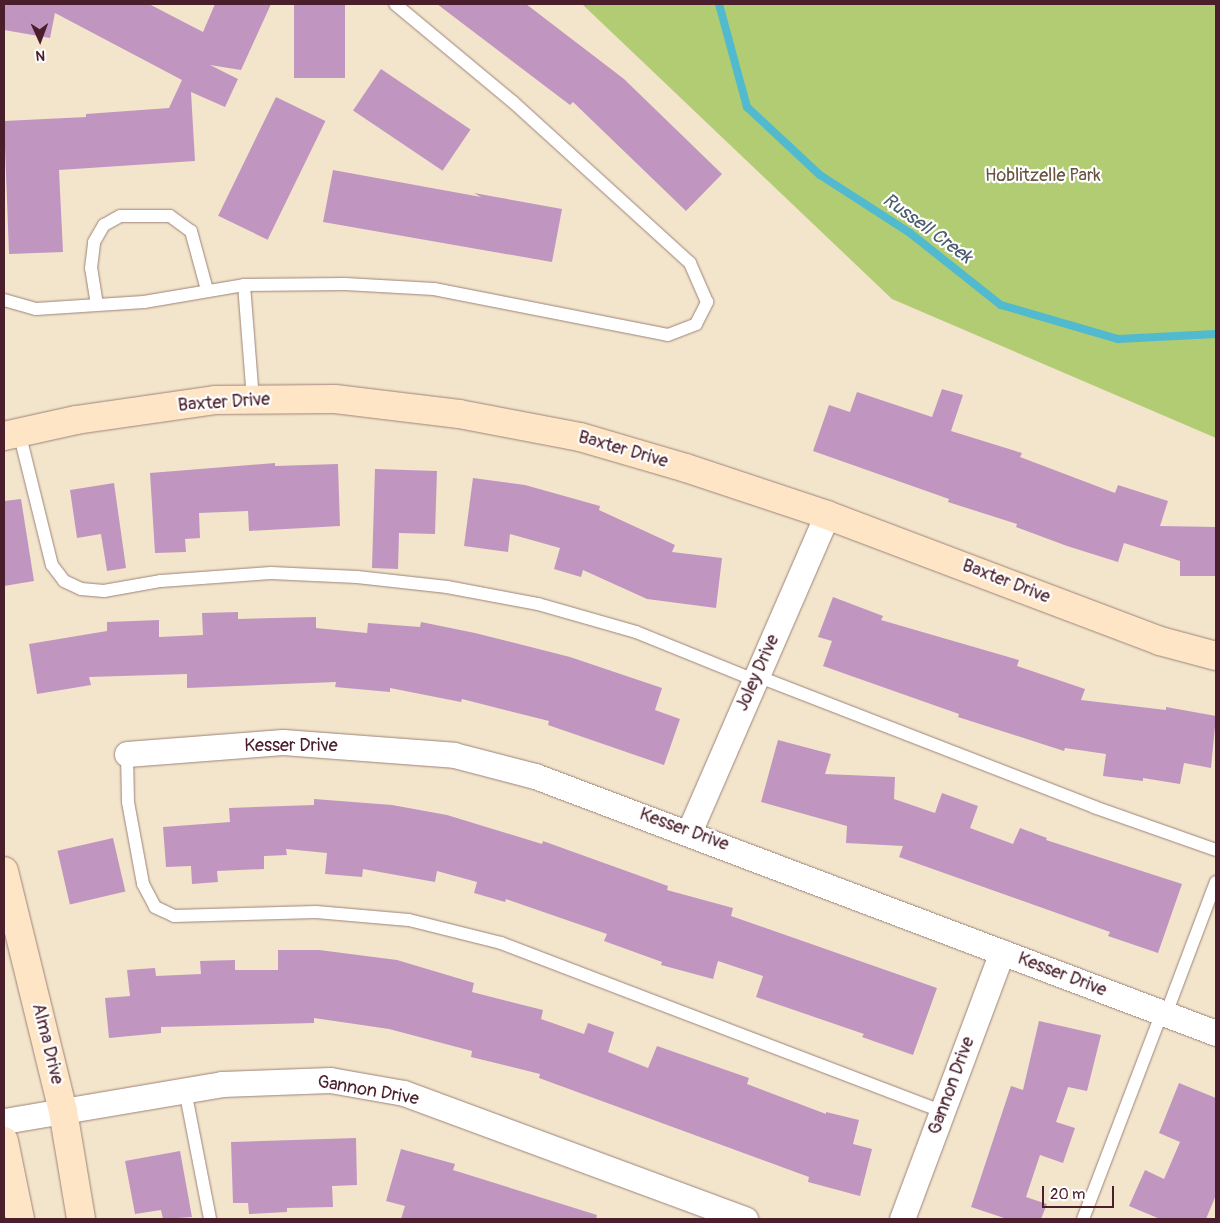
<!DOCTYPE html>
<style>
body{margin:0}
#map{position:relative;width:1220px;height:1223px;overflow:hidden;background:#f2e5cb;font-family:Pangolin,sans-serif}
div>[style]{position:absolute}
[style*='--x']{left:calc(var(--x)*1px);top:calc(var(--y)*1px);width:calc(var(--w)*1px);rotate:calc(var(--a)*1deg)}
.green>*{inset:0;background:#b1cc72}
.stream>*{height:8px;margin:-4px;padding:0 4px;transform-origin:4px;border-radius:4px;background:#51bacf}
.building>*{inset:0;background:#c096c1;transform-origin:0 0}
.roads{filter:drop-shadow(0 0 1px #9e827b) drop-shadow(0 0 1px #9e827b)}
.lane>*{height:12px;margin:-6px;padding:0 6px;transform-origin:6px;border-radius:6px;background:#fff}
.street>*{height:25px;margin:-12.5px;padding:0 12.5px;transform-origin:12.5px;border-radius:12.5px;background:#fff}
.secondary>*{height:28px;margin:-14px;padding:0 14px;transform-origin:14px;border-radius:14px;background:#fde5c5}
span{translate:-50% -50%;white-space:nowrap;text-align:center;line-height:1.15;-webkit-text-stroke:4.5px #fff;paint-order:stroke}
.park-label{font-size:18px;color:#695340}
.street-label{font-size:18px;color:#4a1f2b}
.water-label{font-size:19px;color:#4d5d6d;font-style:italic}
.frame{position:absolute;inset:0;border:5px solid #4a1f2b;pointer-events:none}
.north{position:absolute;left:15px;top:15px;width:50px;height:50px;-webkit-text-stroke:4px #fff;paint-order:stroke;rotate:178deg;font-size:14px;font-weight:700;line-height:20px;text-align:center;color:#4a1f2b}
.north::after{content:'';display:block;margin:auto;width:18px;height:22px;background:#4a1f2b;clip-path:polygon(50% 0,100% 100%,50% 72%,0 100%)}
.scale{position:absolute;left:1042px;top:1186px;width:72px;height:22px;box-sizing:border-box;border:2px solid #4a1f2b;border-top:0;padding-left:6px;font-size:15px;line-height:18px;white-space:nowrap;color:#4a1f2b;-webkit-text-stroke:4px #fff;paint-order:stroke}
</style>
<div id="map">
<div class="green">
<i style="clip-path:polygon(582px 4px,1216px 4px,1216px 438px,892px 299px)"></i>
</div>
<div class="stream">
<i style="--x:719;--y:4;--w:107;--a:74.8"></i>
<i style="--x:747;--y:107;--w:100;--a:43"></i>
<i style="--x:820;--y:175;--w:107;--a:32.8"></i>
<i style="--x:910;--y:233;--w:116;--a:38.4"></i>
<i style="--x:1001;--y:305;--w:122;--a:16.2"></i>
<i style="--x:1118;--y:339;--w:98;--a:-2.9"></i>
</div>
<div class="building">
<i style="clip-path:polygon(4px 4px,149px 4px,203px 32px,215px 4px,271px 4px,241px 70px,210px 65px,238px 79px,225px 107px,191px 92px,195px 161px,59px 170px,63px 252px,9px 254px,4px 121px,86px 117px,86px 114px,169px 108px,182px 80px,55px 13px,50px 38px,4px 30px)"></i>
<i style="left:294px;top:4px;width:51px;height:74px"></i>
<i style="clip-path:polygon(437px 4px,526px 4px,624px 79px,722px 174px,686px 211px,573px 102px,570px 105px)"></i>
<i style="left:381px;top:69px;width:108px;height:50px;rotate:34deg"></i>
<i style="left:276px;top:97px;width:55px;height:132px;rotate:26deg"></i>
<i style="clip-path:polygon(333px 170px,481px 197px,474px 193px,562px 209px,552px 262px,323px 222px)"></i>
<i style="clip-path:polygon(942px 389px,963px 395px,951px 431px,1022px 453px,1020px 457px,1115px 493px,1118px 485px,1168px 501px,1160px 526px,1216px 527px,1216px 576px,1180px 576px,1180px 561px,1124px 543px,1118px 562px,1067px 546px,1016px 527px,1017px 524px,948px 502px,949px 499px,813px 451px,829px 405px,850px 412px,857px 392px,932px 417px)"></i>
<i style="clip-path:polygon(275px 463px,275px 466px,338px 464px,340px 526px,249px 531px,248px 511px,199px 513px,200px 538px,185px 539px,186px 552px,155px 553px,150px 473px)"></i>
<i style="clip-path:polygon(375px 469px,437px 471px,435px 534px,399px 533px,398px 569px,372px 568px)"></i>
<i style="clip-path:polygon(473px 478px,525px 485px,600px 506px,599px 510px,675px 545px,672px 552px,722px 558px,716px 608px,647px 599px,583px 570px,581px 577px,554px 569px,560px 548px,510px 534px,508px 552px,464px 546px)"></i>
<i style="clip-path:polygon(114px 483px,126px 568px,107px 571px,101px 534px,77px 538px,70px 490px)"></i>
<i style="clip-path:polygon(21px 499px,34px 581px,4px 586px,4px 501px)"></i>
<i style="clip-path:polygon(833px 597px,883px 616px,881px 620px,1019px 660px,1017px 666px,1085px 689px,1081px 700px,1166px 710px,1166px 707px,1216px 716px,1211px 768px,1184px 763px,1180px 784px,1143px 778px,1143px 781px,1103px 776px,1106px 754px,1065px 748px,1064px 751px,958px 717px,959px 714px,823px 666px,832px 641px,818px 637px)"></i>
<i style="clip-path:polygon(238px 612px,238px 619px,316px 617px,316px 628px,367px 633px,368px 623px,420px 627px,421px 622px,475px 633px,570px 657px,662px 688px,655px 710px,680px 719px,664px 765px,548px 725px,549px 721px,462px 699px,461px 702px,390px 688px,390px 692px,335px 687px,336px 682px,187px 688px,187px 674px,89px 677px,91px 685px,37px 694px,29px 644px,107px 631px,107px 622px,159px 620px,159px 637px,203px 635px,202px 613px)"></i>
<i style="clip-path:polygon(778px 740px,831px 754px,825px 774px,895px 777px,894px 799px,935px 813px,942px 793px,978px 806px,970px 828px,1013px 844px,1020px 828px,1047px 838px,1046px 840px,1182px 884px,1158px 953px,1108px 936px,1110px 932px,899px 857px,903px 846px,846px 843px,847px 826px,761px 802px)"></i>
<i style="clip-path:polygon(314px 799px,392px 805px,447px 815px,542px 844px,543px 841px,668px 886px,667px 890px,733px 908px,731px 916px,937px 988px,913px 1055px,862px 1037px,864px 1034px,756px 997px,763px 976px,718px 961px,713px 979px,661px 965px,662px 962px,604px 941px,607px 934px,506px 899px,505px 902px,474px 893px,477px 882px,437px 871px,435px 882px,363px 869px,362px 877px,325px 874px,327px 853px,286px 849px,287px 855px,264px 856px,264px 869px,217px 871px,218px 882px,192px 884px,191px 866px,166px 867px,163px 827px,230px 822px,229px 808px,314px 805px)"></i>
<i style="left:113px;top:838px;width:55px;height:57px;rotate:77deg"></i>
<i style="clip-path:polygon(278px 950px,319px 950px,397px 960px,474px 983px,472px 992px,543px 1010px,541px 1019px,584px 1034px,588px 1023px,614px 1032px,608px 1052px,648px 1068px,657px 1046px,749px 1078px,747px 1084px,826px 1114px,826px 1112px,859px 1120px,853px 1144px,872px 1149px,860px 1196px,808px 1182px,809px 1177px,539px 1078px,540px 1074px,471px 1057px,472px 1051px,389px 1029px,314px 1018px,314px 1023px,161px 1027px,161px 1033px,109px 1038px,105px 998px,130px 996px,127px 970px,155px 968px,156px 976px,201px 974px,200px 961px,235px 960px,235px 970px,278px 970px)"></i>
<i style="clip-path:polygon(1039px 1021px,1101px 1035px,1087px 1091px,1068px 1087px,1056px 1122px,1075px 1128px,1063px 1163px,1040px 1155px,1026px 1197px,1047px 1204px,1041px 1219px,1007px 1219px,971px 1207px,1011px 1086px,1023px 1090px)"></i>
<i style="clip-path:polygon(1179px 1083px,1216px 1098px,1216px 1195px,1206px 1219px,1160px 1219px,1129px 1206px,1145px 1170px,1164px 1179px,1180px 1142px,1159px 1133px)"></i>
<i style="clip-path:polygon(356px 1138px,357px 1185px,332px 1186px,333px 1207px,287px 1208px,287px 1212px,249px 1214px,248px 1203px,233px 1203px,231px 1142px)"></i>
<i style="clip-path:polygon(401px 1149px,455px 1164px,453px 1170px,597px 1215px,596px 1219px,401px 1219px,405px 1206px,386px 1201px)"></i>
<i style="clip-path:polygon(180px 1151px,192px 1217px,163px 1219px,161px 1210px,135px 1214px,125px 1161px)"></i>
</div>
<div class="roads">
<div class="lane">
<i style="--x:244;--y:285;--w:114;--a:85.5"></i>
<i style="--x:4;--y:300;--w:33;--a:16"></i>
<i style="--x:36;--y:309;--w:108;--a:-3.7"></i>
<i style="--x:144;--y:302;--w:101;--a:-9.6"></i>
<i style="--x:244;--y:285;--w:101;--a:-0.6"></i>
<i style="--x:345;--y:284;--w:89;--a:3.2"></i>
<i style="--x:434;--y:289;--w:238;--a:11.1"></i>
<i style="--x:668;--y:335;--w:30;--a:-21"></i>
<i style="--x:696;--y:324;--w:25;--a:-63"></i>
<i style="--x:707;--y:302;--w:43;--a:-113.6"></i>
<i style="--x:690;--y:263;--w:239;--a:-137.7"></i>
<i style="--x:513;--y:102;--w:153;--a:-140.3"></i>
<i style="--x:97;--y:305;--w:37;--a:-99"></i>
<i style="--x:91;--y:268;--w:26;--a:-83"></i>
<i style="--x:94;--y:242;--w:20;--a:-60"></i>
<i style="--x:104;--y:225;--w:18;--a:-29"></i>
<i style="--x:120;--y:216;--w:50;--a:0"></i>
<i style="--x:170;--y:216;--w:26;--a:36"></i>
<i style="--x:191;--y:231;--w:61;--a:74.8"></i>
<i style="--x:19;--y:432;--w:137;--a:76.1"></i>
<i style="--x:52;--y:565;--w:20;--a:53"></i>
<i style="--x:64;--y:581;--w:19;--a:25"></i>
<i style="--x:81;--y:589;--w:23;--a:5"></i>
<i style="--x:104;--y:591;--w:58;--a:-10"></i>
<i style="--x:161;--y:581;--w:110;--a:-4.2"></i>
<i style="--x:271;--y:573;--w:86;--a:2.7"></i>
<i style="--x:357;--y:577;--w:91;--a:6.3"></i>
<i style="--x:447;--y:587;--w:93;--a:10.6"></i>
<i style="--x:538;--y:604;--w:102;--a:15.9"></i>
<i style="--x:636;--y:632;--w:128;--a:22"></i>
<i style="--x:757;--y:676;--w:362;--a:21.2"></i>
<i style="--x:1094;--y:807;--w:129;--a:19.4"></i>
<i style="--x:127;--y:754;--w:48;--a:88.8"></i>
<i style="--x:128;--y:802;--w:83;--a:79.6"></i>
<i style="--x:143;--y:884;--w:26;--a:62"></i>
<i style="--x:155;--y:907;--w:21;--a:25"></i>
<i style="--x:174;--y:916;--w:142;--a:-1.6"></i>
<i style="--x:316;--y:912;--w:93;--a:4.9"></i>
<i style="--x:409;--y:920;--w:95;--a:14"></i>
<i style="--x:501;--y:943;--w:473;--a:20.9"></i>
<i style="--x:1166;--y:1014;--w:141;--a:-69.3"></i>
<i style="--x:185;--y:1090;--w:131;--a:79"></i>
<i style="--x:1083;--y:1219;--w:222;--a:-69.1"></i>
</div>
<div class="street">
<i style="--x:127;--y:754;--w:156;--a:-4.4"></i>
<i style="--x:283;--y:742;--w:171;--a:4.3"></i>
<i style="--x:454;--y:755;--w:84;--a:14.5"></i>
<i style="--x:535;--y:776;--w:728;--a:20.68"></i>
<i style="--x:689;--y:832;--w:346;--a:-66.5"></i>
<i style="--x:4;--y:1121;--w:221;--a:-9.6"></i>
<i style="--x:222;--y:1084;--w:108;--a:-2.1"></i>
<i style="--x:330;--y:1080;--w:75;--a:10"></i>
<i style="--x:404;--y:1093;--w:364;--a:20.3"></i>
<i style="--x:902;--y:1219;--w:285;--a:-69.5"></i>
</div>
<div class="secondary">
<i style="--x:4;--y:436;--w:74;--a:-12.5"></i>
<i style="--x:76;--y:420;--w:140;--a:-8.2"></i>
<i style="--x:215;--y:400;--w:120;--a:-0.5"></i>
<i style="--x:335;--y:399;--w:125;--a:6.9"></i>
<i style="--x:459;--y:414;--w:123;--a:10.8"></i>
<i style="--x:580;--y:437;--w:110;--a:16.3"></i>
<i style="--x:686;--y:468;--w:149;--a:18.4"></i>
<i style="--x:827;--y:515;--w:356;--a:20.7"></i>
<i style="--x:1160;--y:641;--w:58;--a:15"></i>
<i style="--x:4;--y:871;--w:247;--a:76.2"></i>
<i style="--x:63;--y:1111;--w:109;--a:80.5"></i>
<i style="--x:4;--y:1141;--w:80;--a:78.4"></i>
</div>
</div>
<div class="park-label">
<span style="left:1043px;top:176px">Hoblitzelle Park</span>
</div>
<div class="street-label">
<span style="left:224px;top:403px;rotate:-4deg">Baxter Drive</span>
<span style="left:623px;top:450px;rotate:16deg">Baxter Drive</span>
<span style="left:1006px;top:582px;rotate:21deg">Baxter Drive</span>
<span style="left:758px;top:673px;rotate:-66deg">Joley Drive</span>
<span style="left:291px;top:746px">Kesser Drive</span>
<span style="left:684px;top:830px;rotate:20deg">Kesser Drive</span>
<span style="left:1062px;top:975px;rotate:21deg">Kesser Drive</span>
<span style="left:47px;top:1044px;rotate:76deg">Alma Drive</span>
<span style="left:952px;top:1086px;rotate:-70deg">Gannon Drive</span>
<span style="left:368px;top:1091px;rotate:10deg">Gannon Drive</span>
</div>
<div class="water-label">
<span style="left:927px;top:229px;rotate:36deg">Russell Creek</span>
</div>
<div class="frame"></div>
<div class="north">N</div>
<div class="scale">20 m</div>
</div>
